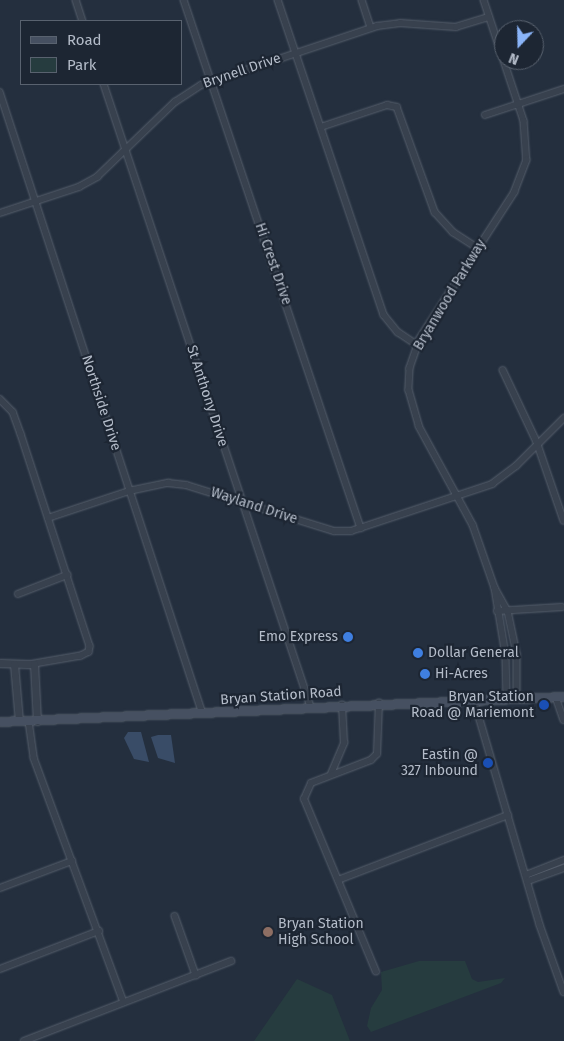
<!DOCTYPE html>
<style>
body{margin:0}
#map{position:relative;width:564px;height:1041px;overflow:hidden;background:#242f3e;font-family:"Fira Sans",sans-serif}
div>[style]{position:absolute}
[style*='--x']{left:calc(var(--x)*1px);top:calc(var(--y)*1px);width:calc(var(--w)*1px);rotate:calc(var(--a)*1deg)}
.green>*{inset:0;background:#263c3f}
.water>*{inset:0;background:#394c67}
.roads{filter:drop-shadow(0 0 1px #565f6c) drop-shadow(0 0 1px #565f6c)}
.minor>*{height:5.5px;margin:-2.75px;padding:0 2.75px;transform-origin:2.75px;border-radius:2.75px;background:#38414e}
.tertiary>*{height:7px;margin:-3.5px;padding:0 3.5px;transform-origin:3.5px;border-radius:3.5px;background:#38414e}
.secondary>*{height:8px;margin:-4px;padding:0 4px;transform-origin:4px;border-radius:4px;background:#465061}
.dots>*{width:14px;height:14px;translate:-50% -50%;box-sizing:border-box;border:2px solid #1d2633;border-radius:50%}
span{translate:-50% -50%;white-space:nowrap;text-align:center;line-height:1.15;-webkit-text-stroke:4.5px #1d2633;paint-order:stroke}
.street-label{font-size:14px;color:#b4bcc9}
.poi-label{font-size:14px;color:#b4bcc9}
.right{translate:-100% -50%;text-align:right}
.left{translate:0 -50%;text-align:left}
.legend{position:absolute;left:20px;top:20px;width:162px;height:65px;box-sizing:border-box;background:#1d2633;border:1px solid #59626f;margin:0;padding:6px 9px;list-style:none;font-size:15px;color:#b4bcc9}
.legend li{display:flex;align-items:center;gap:10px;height:25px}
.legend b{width:25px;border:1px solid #59626f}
.north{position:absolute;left:494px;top:20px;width:50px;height:50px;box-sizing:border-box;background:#1d2633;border:1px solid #59626f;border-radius:50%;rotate:201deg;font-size:14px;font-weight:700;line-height:20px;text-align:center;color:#b4bcc9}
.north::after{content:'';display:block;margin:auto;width:18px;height:22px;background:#8ab4f8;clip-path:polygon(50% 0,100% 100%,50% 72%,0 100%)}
</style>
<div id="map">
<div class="green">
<i style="clip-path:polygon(419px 961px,465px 961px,472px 979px,478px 982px,505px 978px,501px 983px,371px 1032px,367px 1026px,371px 1008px,382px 990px,381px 972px)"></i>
<i style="clip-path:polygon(297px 979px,332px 995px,350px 1041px,254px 1041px)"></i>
</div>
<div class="water">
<i style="clip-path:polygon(128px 732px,141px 732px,149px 762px,134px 759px,124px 738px)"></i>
<i style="clip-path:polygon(158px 735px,171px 735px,175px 763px,158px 758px,151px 737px)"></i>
</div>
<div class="roads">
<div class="minor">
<i style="--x:76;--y:0;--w:22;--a:72"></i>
<i style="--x:184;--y:0;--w:557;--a:71.47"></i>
<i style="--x:278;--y:0;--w:332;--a:71.4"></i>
<i style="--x:384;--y:315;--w:22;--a:51"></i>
<i style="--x:398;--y:332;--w:23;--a:34"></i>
<i style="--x:362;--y:0;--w:29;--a:72"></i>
<i style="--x:484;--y:0;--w:127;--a:71.7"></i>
<i style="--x:524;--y:121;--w:39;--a:86"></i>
<i style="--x:527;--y:160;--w:34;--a:111"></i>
<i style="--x:515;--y:192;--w:175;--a:122.9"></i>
<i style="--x:420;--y:339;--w:31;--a:109"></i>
<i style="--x:410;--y:368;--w:22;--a:93"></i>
<i style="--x:409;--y:390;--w:37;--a:74"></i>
<i style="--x:419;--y:426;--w:113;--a:61.4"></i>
<i style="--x:473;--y:525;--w:67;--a:70.8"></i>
<i style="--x:495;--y:588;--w:26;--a:61"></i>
<i style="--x:508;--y:611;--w:44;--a:78.2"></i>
<i style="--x:517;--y:654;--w:44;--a:90"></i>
<i style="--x:104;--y:84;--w:656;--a:71.62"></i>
<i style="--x:0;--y:92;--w:654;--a:71.93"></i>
<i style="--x:485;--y:115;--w:83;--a:-18.2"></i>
<i style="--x:321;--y:127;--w:70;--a:-18.4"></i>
<i style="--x:387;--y:105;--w:10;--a:11"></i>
<i style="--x:397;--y:107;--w:112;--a:70.1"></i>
<i style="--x:435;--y:212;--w:27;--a:48"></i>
<i style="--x:453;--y:232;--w:30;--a:33"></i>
<i style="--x:0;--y:213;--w:83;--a:-18.2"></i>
<i style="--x:79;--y:187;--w:21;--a:-29"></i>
<i style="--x:97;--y:177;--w:108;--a:-43.9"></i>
<i style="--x:175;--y:102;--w:31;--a:-33"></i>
<i style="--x:201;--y:85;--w:186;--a:-18.5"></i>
<i style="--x:377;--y:26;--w:23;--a:-7"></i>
<i style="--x:400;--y:23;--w:56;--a:4.1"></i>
<i style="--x:456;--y:27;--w:34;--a:-17"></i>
<i style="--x:503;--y:370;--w:80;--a:64.7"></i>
<i style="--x:537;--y:442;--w:83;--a:71.1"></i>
<i style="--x:0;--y:399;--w:18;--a:45"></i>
<i style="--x:13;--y:412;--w:23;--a:70"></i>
<i style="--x:21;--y:434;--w:223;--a:72"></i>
<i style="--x:90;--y:646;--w:6;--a:99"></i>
<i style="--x:89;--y:652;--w:9;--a:153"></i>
<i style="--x:81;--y:656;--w:48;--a:170.3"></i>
<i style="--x:48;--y:518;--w:85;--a:-18.4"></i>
<i style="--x:129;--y:491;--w:40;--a:-12"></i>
<i style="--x:168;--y:483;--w:18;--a:6"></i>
<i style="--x:186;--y:485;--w:155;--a:17.3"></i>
<i style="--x:334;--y:531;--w:17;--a:0"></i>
<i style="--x:351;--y:531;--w:149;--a:-18.4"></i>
<i style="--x:492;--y:484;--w:30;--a:-37"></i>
<i style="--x:516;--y:466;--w:68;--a:-45"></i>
<i style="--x:495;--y:588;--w:68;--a:80.7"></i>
<i style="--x:506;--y:655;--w:43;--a:88.7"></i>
<i style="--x:18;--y:594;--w:53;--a:-21.2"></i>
<i style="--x:497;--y:611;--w:65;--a:-3.5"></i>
<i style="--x:556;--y:697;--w:24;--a:71"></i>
<i style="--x:474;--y:699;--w:235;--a:73.7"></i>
<i style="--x:540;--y:925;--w:71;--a:70.3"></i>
<i style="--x:29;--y:721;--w:37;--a:82"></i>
<i style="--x:34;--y:758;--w:260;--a:69.8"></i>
<i style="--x:331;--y:774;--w:34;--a:-67"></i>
<i style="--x:344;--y:743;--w:38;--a:-93"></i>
<i style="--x:526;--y:875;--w:41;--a:-21.5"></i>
<i style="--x:338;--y:880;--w:182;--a:-20.9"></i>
<i style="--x:528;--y:881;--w:38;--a:-20"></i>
<i style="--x:0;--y:888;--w:77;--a:-20.6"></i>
<i style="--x:175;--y:916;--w:63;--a:70.4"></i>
<i style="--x:0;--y:969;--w:106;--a:-21"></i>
<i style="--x:376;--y:972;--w:187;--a:-112.6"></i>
<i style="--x:304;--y:799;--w:17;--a:-66"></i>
<i style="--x:311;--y:783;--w:64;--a:-21"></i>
<i style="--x:371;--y:760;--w:8;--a:-45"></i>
<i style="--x:377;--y:754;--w:51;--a:-87.8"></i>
<i style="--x:24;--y:1041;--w:222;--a:-21.1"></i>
</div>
<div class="tertiary">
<i style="--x:0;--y:663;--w:34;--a:2"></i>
<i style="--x:34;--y:664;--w:57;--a:87"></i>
<i style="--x:14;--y:664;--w:57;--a:85"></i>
</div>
<div class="secondary">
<i style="--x:0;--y:722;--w:565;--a:-2.54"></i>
</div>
</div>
<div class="dots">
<i style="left:348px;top:637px;background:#3f7fe0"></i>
<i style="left:418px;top:653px;background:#3f7fe0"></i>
<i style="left:425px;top:674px;background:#3f7fe0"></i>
<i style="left:544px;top:705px;background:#1a4fb4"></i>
<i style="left:488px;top:763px;background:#1a4fb4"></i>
<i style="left:268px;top:932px;background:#8d6e63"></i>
</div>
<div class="street-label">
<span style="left:242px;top:71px;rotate:-19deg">Brynell Drive</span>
<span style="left:273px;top:264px;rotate:71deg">Hi Crest Drive</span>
<span style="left:450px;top:295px;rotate:-59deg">Bryanwood Parkway</span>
<span style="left:207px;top:396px;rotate:72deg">St Anthony Drive</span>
<span style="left:101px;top:403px;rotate:72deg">Northside Drive</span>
<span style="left:254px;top:506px;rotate:18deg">Wayland Drive</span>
<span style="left:281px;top:696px;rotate:-4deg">Bryan Station Road</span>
</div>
<div class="poi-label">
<span class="right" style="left:338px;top:637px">Emo Express</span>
<span class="left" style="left:428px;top:653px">Dollar General</span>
<span class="left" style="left:435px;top:674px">Hi-Acres</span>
<span class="right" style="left:534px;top:705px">Bryan Station<br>Road @ Mariemont</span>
<span class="right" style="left:478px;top:763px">Eastin @<br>327 Inbound</span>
<span class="left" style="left:278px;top:932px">Bryan Station<br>High School</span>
</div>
<ul class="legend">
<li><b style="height:6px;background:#465061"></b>Road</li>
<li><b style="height:14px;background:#263c3f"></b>Park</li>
</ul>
<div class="north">N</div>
</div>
